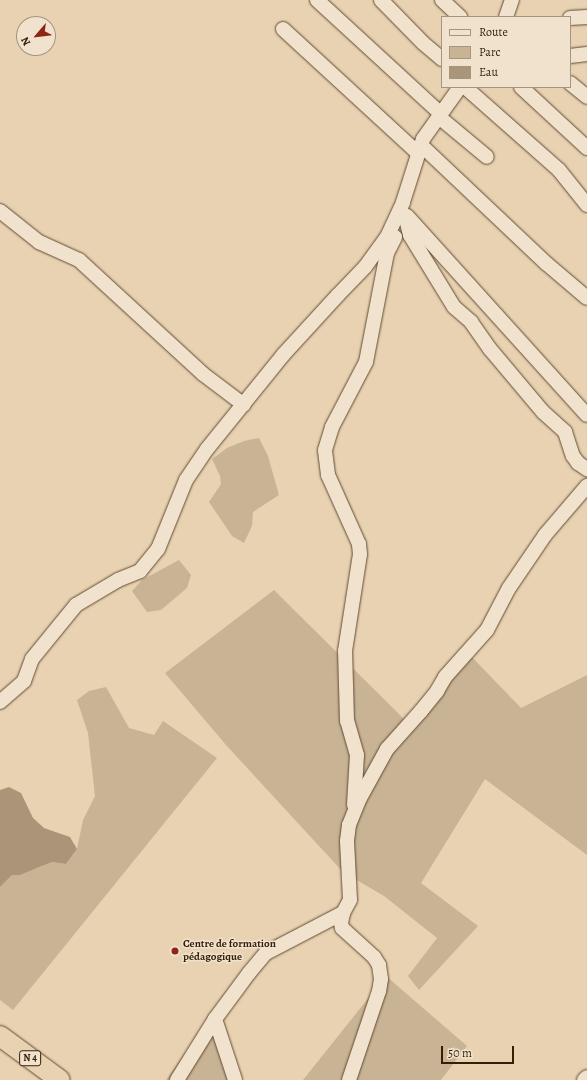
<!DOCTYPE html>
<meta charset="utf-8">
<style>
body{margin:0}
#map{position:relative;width:587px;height:1080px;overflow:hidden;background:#e8d2b2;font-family:Alegreya,serif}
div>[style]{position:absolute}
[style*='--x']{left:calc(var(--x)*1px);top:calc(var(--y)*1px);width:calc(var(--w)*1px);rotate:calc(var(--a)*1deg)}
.green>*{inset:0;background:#c9b395}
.water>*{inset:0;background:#ab9578}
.roads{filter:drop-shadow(0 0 1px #614b32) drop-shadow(0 0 1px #614b32)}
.minor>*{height:14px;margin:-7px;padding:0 7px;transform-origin:7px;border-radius:7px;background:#f0e2cd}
.highway>*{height:20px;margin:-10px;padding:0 10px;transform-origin:10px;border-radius:10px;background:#e8d2b2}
.dots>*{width:11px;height:11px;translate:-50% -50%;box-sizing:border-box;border:2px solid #f0e2cd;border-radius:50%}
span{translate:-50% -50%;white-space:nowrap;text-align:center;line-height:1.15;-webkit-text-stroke:3px #f0e2cd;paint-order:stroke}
.shield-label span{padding:1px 3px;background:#f0e2cd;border:1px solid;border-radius:3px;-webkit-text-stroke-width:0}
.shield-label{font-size:10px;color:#341e08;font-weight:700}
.poi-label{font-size:11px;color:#341e08;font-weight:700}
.left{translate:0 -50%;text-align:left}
.legend{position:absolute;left:441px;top:16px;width:130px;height:72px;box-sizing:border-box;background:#f0e2cd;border:1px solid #a5947e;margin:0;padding:5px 7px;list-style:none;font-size:12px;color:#341e08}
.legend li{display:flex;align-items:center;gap:8px;height:20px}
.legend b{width:20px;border:1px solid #a5947e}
.north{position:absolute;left:16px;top:16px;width:40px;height:40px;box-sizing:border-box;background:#f0e2cd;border:1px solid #a5947e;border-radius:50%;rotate:242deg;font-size:11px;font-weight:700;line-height:16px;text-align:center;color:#341e08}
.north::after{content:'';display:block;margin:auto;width:14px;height:18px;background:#8f2418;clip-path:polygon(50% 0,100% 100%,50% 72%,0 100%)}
.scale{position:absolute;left:441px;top:1046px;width:73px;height:18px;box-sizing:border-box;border:2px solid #341e08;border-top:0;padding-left:5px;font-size:12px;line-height:14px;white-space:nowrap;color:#341e08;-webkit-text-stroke:3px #f0e2cd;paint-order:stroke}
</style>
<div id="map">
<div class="green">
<i style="clip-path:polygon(259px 438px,268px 456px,279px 495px,253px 512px,252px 526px,244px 543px,232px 536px,209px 502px,221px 484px,220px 476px,212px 459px,227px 448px,244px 441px)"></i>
<i style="clip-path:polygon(179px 560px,191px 575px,187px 588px,161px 610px,147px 612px,132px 591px,142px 580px)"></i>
<i style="clip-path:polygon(274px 590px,409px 724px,467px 652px,521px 708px,587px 675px,587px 855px,485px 779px,421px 883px,478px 926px,419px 990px,408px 976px,437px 938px,384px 896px,343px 872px,226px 745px,165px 673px)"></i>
<i style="clip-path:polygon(106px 687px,129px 728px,154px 735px,163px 721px,217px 758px,13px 1010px,0 1000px,0 887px,12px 875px,20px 875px,52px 862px,66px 864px,77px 849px,83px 820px,95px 796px,88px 733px,77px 700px,89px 691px)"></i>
<i style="clip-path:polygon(386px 976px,467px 1046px,441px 1080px,303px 1080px)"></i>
<i style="clip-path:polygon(212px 1016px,235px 1080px,166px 1080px)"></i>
</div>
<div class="water">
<i style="clip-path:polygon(9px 787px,21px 793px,33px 818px,44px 828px,70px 837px,77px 849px,66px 864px,52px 862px,20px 875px,12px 875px,0 887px,0 790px)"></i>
</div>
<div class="roads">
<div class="minor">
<i style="--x:317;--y:0;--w:168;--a:42.6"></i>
<i style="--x:381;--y:0;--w:60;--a:45.7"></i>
<i style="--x:423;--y:43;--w:25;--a:40"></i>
<i style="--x:442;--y:0;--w:25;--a:43"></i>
<i style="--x:506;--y:17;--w:18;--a:-71"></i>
<i style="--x:570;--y:18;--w:17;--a:-3"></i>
<i style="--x:283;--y:29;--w:183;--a:42.6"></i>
<i style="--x:570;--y:56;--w:17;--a:-7"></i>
<i style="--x:570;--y:83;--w:22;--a:39"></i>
<i style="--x:465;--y:87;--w:125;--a:41.4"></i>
<i style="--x:559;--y:170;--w:45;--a:51.3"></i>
<i style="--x:521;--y:87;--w:90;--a:42.7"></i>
<i style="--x:439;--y:117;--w:62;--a:39.8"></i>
<i style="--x:421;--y:145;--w:173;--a:43.4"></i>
<i style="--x:547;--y:264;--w:52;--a:40.4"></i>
<i style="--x:0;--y:211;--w:50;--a:38.5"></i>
<i style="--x:39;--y:242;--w:44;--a:24.2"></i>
<i style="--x:79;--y:260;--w:168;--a:42.6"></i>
<i style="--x:203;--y:374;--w:51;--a:37.1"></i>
<i style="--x:405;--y:215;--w:21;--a:76"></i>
<i style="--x:410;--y:235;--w:84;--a:58.6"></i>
<i style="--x:454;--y:307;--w:23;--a:41"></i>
<i style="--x:471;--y:322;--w:33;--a:55"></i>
<i style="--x:490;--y:349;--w:82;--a:49.9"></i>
<i style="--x:543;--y:412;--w:30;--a:42"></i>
<i style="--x:565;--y:432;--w:25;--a:72"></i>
<i style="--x:573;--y:456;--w:9;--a:54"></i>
<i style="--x:578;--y:463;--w:11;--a:34"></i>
<i style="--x:407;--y:216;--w:268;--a:47.9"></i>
<i style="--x:0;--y:702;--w:32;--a:-41"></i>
<i style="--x:24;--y:681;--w:23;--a:-70"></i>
<i style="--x:32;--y:659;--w:70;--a:-50.8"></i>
<i style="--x:76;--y:605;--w:49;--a:-30.8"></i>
<i style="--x:118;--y:580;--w:24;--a:-22"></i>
<i style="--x:140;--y:571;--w:28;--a:-51"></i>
<i style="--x:158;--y:549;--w:74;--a:-67.9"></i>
<i style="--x:186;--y:480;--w:37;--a:-56"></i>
<i style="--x:207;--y:449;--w:121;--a:-51"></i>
<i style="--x:283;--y:355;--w:81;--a:-47.5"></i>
<i style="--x:338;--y:295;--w:39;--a:-46"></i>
<i style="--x:365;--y:267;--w:37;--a:-54"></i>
<i style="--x:387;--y:237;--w:38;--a:-65"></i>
<i style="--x:403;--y:202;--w:66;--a:-72.4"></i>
<i style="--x:423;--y:139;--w:64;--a:-54.6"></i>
<i style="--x:354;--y:805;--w:50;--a:-86.6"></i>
<i style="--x:357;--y:755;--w:35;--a:-106"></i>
<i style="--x:347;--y:721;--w:70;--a:-91.6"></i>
<i style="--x:345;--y:651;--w:98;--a:-81.2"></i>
<i style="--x:360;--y:554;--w:10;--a:-96"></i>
<i style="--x:359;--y:544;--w:76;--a:-114.2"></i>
<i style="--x:328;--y:475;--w:25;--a:-97"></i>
<i style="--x:325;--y:450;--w:24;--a:-73"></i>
<i style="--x:332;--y:427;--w:73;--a:-62.4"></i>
<i style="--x:366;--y:362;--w:111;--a:-79.1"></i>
<i style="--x:387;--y:253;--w:18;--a:-63"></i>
<i style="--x:343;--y:913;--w:10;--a:101"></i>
<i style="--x:341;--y:923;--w:5;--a:79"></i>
<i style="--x:342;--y:928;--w:43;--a:42.2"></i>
<i style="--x:374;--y:957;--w:9;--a:58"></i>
<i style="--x:379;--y:965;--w:14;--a:82"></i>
<i style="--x:381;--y:979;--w:12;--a:99"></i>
<i style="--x:379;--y:991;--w:94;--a:108.6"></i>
<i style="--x:215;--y:1019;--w:64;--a:71.8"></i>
<i style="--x:177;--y:1080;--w:72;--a:-58.1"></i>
<i style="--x:215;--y:1019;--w:57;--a:-53.5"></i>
<i style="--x:249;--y:973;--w:26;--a:-50"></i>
<i style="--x:266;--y:953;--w:87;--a:-27.5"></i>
<i style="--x:343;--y:913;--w:15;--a:-62"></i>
<i style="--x:350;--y:900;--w:59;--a:-92.9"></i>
<i style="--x:347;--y:841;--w:16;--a:-83"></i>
<i style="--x:349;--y:825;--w:29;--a:-68"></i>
<i style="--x:360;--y:798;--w:56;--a:-61.1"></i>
<i style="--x:387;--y:749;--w:51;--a:-48.2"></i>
<i style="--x:421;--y:711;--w:26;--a:-51"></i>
<i style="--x:437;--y:691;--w:16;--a:-60"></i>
<i style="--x:445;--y:677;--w:63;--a:-48.2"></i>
<i style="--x:487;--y:630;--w:47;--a:-62.4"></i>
<i style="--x:509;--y:588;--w:64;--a:-55.8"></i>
<i style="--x:545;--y:535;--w:65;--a:-49.4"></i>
<i style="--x:584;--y:1080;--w:4;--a:-45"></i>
</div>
<div class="highway">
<i style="--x:0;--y:1036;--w:74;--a:36.3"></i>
</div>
</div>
<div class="dots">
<i style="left:175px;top:951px;background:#8f2418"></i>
</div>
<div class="shield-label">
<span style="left:30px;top:1058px">N 4</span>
</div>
<div class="poi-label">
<span class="left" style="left:183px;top:951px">Centre de formation<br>pédagogique</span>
</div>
<ul class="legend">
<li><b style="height:5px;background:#f0e2cd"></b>Route</li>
<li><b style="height:11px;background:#c9b395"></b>Parc</li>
<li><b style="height:11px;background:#ab9578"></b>Eau</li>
</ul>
<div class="north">N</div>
<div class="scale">50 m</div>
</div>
